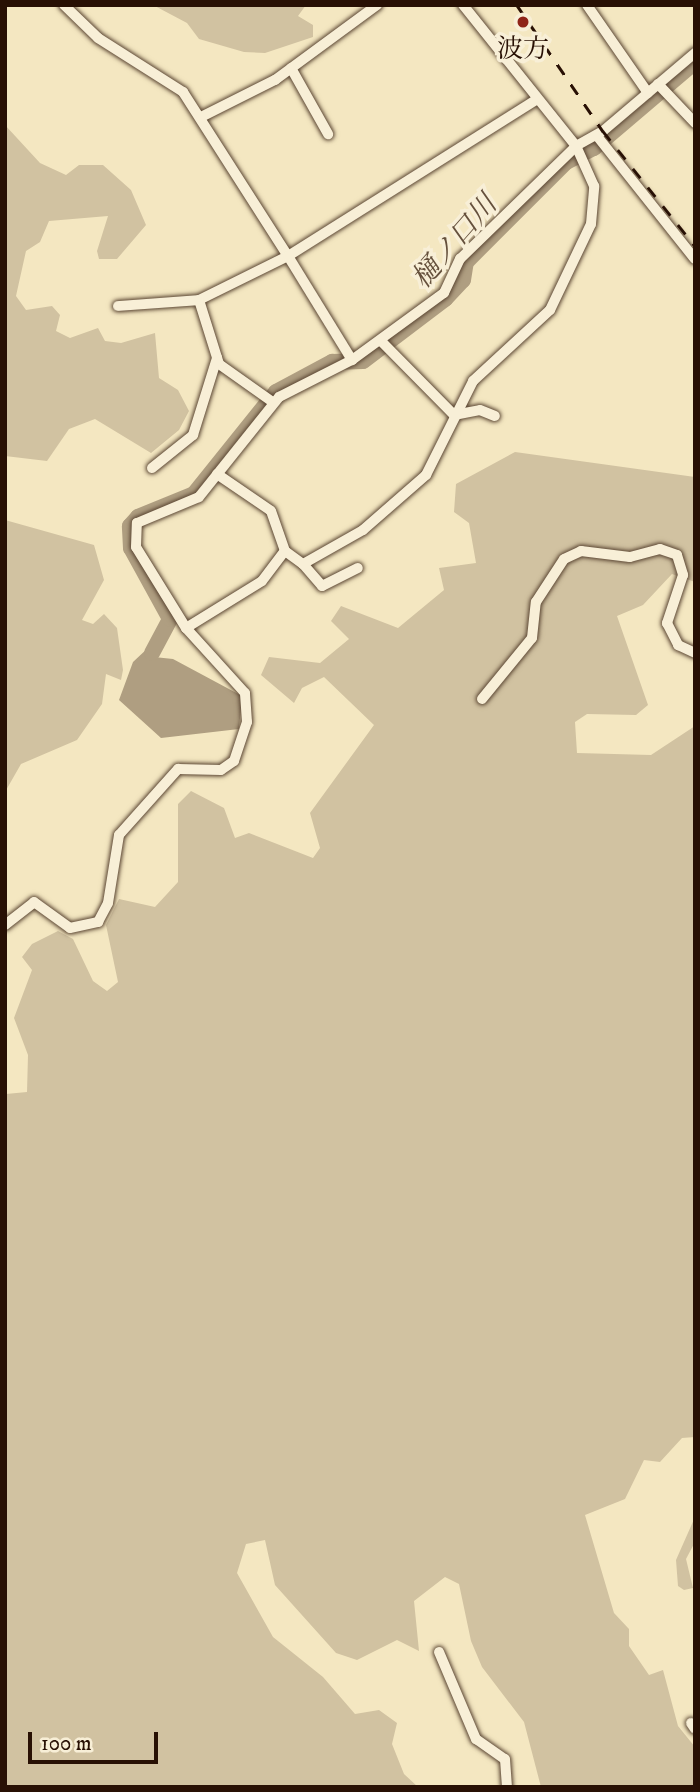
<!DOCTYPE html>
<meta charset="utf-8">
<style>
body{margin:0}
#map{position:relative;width:700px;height:1792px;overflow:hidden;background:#f4e7c1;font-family:"IM FELL DW Pica","Noto Serif JP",serif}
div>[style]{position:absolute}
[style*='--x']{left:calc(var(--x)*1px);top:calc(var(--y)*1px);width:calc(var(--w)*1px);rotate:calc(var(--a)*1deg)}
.green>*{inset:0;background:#d1c2a1}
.water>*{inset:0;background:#af9e81}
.river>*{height:16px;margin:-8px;padding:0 8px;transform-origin:8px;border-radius:8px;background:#af9e81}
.roads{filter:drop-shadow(0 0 2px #5b4633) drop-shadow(0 0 2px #5b4633)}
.street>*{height:10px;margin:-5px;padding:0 5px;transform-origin:5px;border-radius:5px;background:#f8efd7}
.rail>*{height:2.5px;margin-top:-1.25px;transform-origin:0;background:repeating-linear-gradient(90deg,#281004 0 12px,transparent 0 24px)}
.dots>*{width:19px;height:19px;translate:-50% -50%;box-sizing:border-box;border:4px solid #f8efd7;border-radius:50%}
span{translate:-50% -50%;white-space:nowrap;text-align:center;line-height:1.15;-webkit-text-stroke:7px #f8efd7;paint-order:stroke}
.poi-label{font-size:26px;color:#281004}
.water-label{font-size:28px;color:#65503c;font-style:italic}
.frame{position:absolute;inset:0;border:7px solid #281004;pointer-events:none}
.scale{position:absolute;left:28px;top:1732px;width:130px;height:32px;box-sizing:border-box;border:4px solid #281004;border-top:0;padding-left:9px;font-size:21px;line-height:24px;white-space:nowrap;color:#281004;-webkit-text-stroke:5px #f8efd7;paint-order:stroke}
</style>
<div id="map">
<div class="green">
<i style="clip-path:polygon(153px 5px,306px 5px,298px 16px,313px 25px,313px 37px,265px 53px,244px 52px,199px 39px,187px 23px)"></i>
<i style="clip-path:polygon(5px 125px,40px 163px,66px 175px,79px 165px,103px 165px,131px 190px,146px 225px,117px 259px,99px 259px,97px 251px,108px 216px,49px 221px,40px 242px,26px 251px,16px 296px,26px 310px,52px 306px,60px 315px,56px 331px,70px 338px,98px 328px,105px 341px,121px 343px,155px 333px,159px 378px,178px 390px,189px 411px,179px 430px,151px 453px,95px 419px,69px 429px,47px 461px,5px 456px)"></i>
<i style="clip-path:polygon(515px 452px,695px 477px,695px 582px,672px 574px,643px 605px,617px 616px,648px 705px,636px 715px,587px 714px,575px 722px,577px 753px,651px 755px,695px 726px,695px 1437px,682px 1438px,660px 1462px,644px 1460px,625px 1499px,585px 1515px,614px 1613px,629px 1629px,629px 1646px,649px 1675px,663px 1670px,678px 1726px,695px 1747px,695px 1787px,541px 1787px,524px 1722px,482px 1667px,471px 1641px,459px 1584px,445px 1577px,414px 1601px,419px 1651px,397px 1640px,357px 1660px,336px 1653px,275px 1585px,265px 1540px,246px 1544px,237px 1573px,273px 1637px,323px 1677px,355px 1714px,379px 1710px,397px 1723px,392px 1744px,404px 1774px,418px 1787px,5px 1787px,5px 1054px,6px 1094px,27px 1092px,28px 1055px,14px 1018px,32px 970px,22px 957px,32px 944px,58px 931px,73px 939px,93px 981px,107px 991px,118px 982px,106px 925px,119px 899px,155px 907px,178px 882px,178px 804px,191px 791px,224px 808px,235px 838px,249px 833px,313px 858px,320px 848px,310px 813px,374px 725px,324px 677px,302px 688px,294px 703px,261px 675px,269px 657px,320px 663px,349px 639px,331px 621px,341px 606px,398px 628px,444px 590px,439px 568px,476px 563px,469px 523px,454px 512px,456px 484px)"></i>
<i style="clip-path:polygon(5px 520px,94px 545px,104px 580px,82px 620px,93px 624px,104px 614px,117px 628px,123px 670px,121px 680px,106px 674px,102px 704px,77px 740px,21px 764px,5px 792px)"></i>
<i style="clip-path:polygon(695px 1517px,695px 1542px,686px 1559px,693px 1588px,684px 1590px,678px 1586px,676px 1560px)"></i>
</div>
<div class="water">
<i style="clip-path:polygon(149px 647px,154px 657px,173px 659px,242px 696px,239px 729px,161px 738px,119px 700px,133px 662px)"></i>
</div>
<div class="river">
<i style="--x:152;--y:653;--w:38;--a:-62"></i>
<i style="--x:170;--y:619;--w:81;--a:-118.8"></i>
<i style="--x:131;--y:548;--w:22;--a:-93"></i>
<i style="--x:130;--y:526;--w:12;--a:-48"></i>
<i style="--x:138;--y:517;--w:61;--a:-22.3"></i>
<i style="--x:194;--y:494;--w:131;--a:-51.2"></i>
<i style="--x:276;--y:392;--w:64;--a:-28.2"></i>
<i style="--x:332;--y:362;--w:31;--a:-2"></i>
<i style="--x:363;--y:361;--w:103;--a:-37.1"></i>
<i style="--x:445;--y:299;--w:26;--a:-47"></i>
<i style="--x:463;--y:280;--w:18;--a:-81"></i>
<i style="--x:466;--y:262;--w:141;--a:-45"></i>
<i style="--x:566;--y:162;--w:31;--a:-27"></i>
<i style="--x:594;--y:148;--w:133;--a:-40.4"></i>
</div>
<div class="roads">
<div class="street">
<i style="--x:64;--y:5;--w:47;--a:44.1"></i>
<i style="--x:98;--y:38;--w:101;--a:32.4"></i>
<i style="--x:183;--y:92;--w:195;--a:57.4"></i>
<i style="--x:288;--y:256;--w:99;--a:153.7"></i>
<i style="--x:199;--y:300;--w:67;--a:72.6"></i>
<i style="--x:219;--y:364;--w:67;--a:35.3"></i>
<i style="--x:587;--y:5;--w:107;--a:55.3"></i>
<i style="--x:291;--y:68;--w:76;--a:60.7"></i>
<i style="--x:658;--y:84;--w:54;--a:46.5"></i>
<i style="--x:201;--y:117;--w:83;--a:-26.6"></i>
<i style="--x:275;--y:80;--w:127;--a:-36.3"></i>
<i style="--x:597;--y:136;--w:157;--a:51.5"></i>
<i style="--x:118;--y:306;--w:81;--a:-4.2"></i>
<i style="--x:381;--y:341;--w:104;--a:45.4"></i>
<i style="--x:454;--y:415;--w:26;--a:-11"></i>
<i style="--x:480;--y:410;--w:16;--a:22"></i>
<i style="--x:352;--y:360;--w:122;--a:-121.6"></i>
<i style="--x:288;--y:256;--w:294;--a:-32.2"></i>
<i style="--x:152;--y:468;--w:53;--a:-38.8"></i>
<i style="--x:193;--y:435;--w:81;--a:-72.7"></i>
<i style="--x:217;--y:474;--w:65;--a:34.4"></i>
<i style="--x:271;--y:511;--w:42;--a:70.7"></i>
<i style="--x:285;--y:551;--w:22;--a:36"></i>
<i style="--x:303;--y:564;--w:69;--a:-29.5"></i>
<i style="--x:363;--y:530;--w:84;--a:-41.1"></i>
<i style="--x:426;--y:475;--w:105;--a:-63.4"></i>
<i style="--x:473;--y:381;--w:105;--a:-42.7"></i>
<i style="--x:550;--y:310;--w:95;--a:-64.5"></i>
<i style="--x:591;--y:224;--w:38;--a:-85"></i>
<i style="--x:594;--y:186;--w:44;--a:-114.2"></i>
<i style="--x:576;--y:146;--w:181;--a:-128.7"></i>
<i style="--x:303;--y:564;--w:29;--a:49"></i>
<i style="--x:322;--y:586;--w:40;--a:-26.6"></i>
<i style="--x:186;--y:628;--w:89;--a:-31.7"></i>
<i style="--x:262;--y:581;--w:38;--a:-53"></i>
<i style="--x:482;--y:699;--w:79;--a:-50.7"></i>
<i style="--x:532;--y:638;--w:36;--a:-84"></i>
<i style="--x:536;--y:602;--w:51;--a:-56.9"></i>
<i style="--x:564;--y:559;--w:19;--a:-25"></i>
<i style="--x:581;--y:551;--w:49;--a:7"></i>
<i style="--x:630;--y:557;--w:31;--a:-15"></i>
<i style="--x:660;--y:549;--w:18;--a:19"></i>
<i style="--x:677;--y:555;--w:21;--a:73"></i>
<i style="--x:683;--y:575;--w:51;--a:108.4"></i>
<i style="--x:667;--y:623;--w:25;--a:63"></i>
<i style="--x:678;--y:645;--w:19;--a:25"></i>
<i style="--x:5;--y:925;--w:37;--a:-38"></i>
<i style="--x:34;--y:902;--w:44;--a:35.8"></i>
<i style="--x:70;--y:928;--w:29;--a:-12"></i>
<i style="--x:98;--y:922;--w:21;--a:-62"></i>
<i style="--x:108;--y:903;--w:69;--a:-80.8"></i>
<i style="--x:119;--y:835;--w:89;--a:-48.2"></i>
<i style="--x:178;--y:769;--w:43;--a:1.3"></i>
<i style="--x:221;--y:770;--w:16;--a:-35"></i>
<i style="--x:234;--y:761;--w:41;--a:-71.6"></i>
<i style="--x:247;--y:722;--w:29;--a:-94"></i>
<i style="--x:245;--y:693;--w:88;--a:-132.2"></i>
<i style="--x:186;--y:628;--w:95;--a:-121.7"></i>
<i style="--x:136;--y:547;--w:24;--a:-88"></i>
<i style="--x:137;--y:523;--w:67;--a:-22.8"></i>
<i style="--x:199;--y:497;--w:128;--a:-51.3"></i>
<i style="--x:279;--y:397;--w:82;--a:-26.9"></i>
<i style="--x:352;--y:360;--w:114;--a:-36.1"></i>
<i style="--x:444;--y:293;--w:38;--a:-65"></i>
<i style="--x:460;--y:259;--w:162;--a:-44.2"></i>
<i style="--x:576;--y:146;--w:31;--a:-29"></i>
<i style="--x:603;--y:131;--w:121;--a:-40.3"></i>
<i style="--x:439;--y:1652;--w:95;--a:67"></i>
<i style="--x:476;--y:1739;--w:35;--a:35"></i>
<i style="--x:505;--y:1759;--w:28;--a:86"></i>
<i style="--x:691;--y:1723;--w:7;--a:56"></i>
</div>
</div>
<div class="rail">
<i style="--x:517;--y:5;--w:153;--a:55.7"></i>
<i style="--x:603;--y:131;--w:147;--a:51.3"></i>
</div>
<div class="dots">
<i style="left:523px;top:22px;background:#8f2418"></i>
</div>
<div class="poi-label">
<span style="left:523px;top:50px">波方</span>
</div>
<div class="water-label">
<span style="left:455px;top:242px;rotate:-49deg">樋ノ口川</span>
</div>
<div class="frame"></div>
<div class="scale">100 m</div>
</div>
